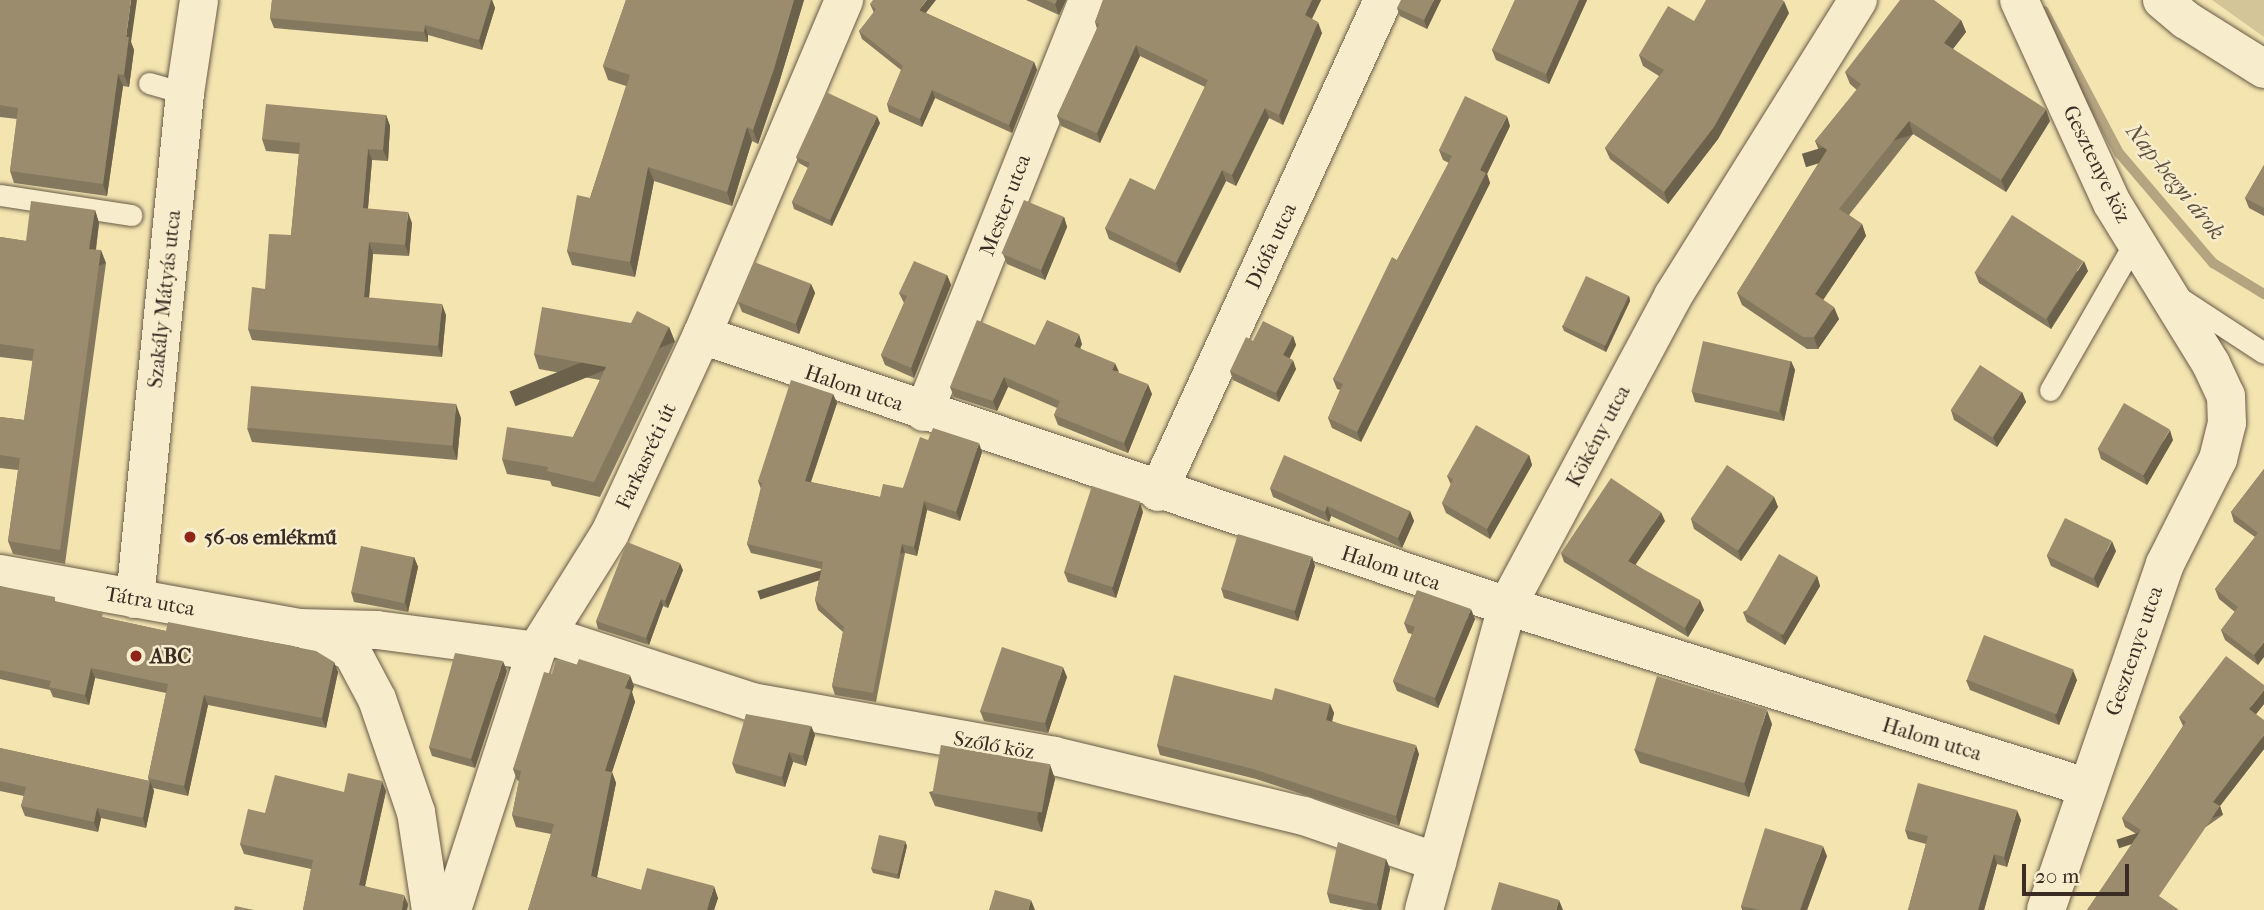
<!DOCTYPE html>
<meta charset="utf-8">
<style>
body{margin:0}
#map{position:relative;width:2264px;height:910px;overflow:hidden;background:#f3e4b0;font-family:"IM FELL French Canon",serif}
div>[style]{position:absolute}
[style*='--x']{left:calc(var(--x)*1px);top:calc(var(--y)*1px);width:calc(var(--w)*1px);rotate:calc(var(--a)*1deg)}
.green>*{inset:0;background:#d4c598}
.stream>*{height:10px;margin:-5px;padding:0 5px;transform-origin:5px;border-radius:5px;background:#b4a580}
.roads{filter:drop-shadow(0 0 2px #685a47) drop-shadow(0 0 2px #685a47)}
.lane>*{height:21px;margin:-10.5px;padding:0 10.5px;transform-origin:10.5px;border-radius:10.5px;background:#f7edcc}
.street>*{height:38px;margin:-19px;padding:0 19px;transform-origin:19px;border-radius:19px;background:#f7edcc}
.wall>*{inset:0;background:#84785e}
.shaded-wall>*{inset:0;background:#6c624c;transform-origin:0 0}
.building>*{inset:0;background:#9a8c6d;transform-origin:0 0}
.dots>*{width:19px;height:19px;translate:-50% -50%;box-sizing:border-box;border:4px solid #f7edcc;border-radius:50%}
span{translate:-50% -50%;white-space:nowrap;text-align:center;line-height:1.15;-webkit-text-stroke:5px #f7edcc;paint-order:stroke}
.street-label{font-size:21px;color:#3a2c24}
.poi-label{font-size:21px;color:#3a2c24;font-weight:700}
.left{translate:0 -50%;text-align:left}
.water-label{font-size:23px;color:#5f5040;font-style:italic}
.scale{position:absolute;left:2022px;top:864px;width:107px;height:32px;box-sizing:border-box;border:4px solid #3a2c24;border-top:0;padding-left:9px;font-size:21px;line-height:24px;white-space:nowrap;color:#3a2c24;-webkit-text-stroke:5px #f7edcc;paint-order:stroke}
</style>
<div id="map">
<div class="green">
<i style="clip-path:polygon(2212px 0,2264px 0,2264px 37px)"></i>
</div>
<div class="stream">
<i style="--x:2044;--y:11;--w:161;--a:62.2"></i>
<i style="--x:2119;--y:153;--w:145;--a:49.5"></i>
<i style="--x:2213;--y:263;--w:60;--a:31.3"></i>
</div>
<div class="roads">
<div class="lane">
<i style="--x:149;--y:83;--w:37;--a:16"></i>
<i style="--x:0;--y:195;--w:133;--a:8.7"></i>
<i style="--x:2180;--y:298;--w:100;--a:33.2"></i>
<i style="--x:2050;--y:390;--w:173;--a:-60.2"></i>
</div>
<div class="street">
<i style="--x:2019;--y:0;--w:223;--a:65.4"></i>
<i style="--x:2112;--y:203;--w:189;--a:58.4"></i>
<i style="--x:2211;--y:364;--w:35;--a:65"></i>
<i style="--x:2226;--y:396;--w:27;--a:88"></i>
<i style="--x:2227;--y:423;--w:37;--a:104"></i>
<i style="--x:2218;--y:459;--w:118;--a:116.8"></i>
<i style="--x:2165;--y:564;--w:366;--a:109"></i>
<i style="--x:2162;--y:0;--w:31;--a:40"></i>
<i style="--x:2186;--y:20;--w:92;--a:32.1"></i>
<i style="--x:702;--y:335;--w:849;--a:18.61"></i>
<i style="--x:1507;--y:606;--w:607;--a:17.36"></i>
<i style="--x:924;--y:412;--w:443;--a:-68.3"></i>
<i style="--x:1158;--y:492;--w:541;--a:-65.42"></i>
<i style="--x:0;--y:574;--w:304;--a:10.2"></i>
<i style="--x:299;--y:628;--w:78;--a:1.5"></i>
<i style="--x:377;--y:630;--w:160;--a:7.5"></i>
<i style="--x:135;--y:599;--w:508;--a:-84.36"></i>
<i style="--x:185;--y:93;--w:94;--a:-81.4"></i>
<i style="--x:311;--y:633;--w:45;--a:24.9"></i>
<i style="--x:352;--y:652;--w:53;--a:62"></i>
<i style="--x:377;--y:699;--w:120;--a:71"></i>
<i style="--x:416;--y:812;--w:99;--a:81.3"></i>
<i style="--x:550;--y:636;--w:213;--a:18.1"></i>
<i style="--x:752;--y:702;--w:307;--a:10.1"></i>
<i style="--x:1054;--y:756;--w:257;--a:13.5"></i>
<i style="--x:1304;--y:816;--w:141;--a:19.1"></i>
<i style="--x:452;--y:910;--w:272;--a:-72"></i>
<i style="--x:536;--y:651;--w:139;--a:-57.9"></i>
<i style="--x:610;--y:533;--w:218;--a:-65.1"></i>
<i style="--x:702;--y:335;--w:364;--a:-67"></i>
<i style="--x:1424;--y:910;--w:315;--a:-74.7"></i>
<i style="--x:1507;--y:606;--w:352;--a:-61.8"></i>
<i style="--x:1673;--y:296;--w:349;--a:-58"></i>
</div>
</div>
<div class="wall">
<i style="clip-path:polygon(0 0,131px 42px,134px 50px,129px 87px,123px 86px,107px 196px,14px 183px,10px 171px,17px 119px,0 117px)"></i>
<i style="clip-path:polygon(272px 0,492px 0,495px 8px,482px 50px,428px 35px,428px 42px,274px 28px,270px 18px)"></i>
<i style="clip-path:polygon(626px 0,804px 0,779px 83px,758px 144px,752px 141px,732px 206px,654px 181px,635px 277px,572px 265px,567px 251px,590px 198px,626px 86px,608px 80px,603px 66px)"></i>
<i style="clip-path:polygon(1026px 0,1066px 0,1059px 15px)"></i>
<i style="clip-path:polygon(1103px 0,1321px 0,1312px 19px,1322px 33px,1283px 125px,1269px 118px,1236px 186px,1226px 181px,1180px 273px,1109px 239px,1105px 228px,1155px 190px,1205px 87px,1140px 56px,1100px 143px,1061px 126px,1057px 116px,1097px 29px,1095px 22px)"></i>
<i style="clip-path:polygon(1441px 0,1427px 29px,1400px 16px,1397px 8px)"></i>
<i style="clip-path:polygon(1515px 0,1587px 0,1549px 84px,1496px 60px,1492px 50px)"></i>
<i style="clip-path:polygon(870px 4px,926px 13px,1034px 62px,1037px 70px,1012px 133px,935px 98px,922px 127px,889px 112px,887px 104px,901px 70px,862px 39px,859px 31px,874px 13px)"></i>
<i style="clip-path:polygon(1789px 13px,1718px 139px,1668px 204px,1610px 159px,1605px 148px,1659px 76px,1643px 66px,1639px 55px,1694px 21px)"></i>
<i style="clip-path:polygon(1961px 20px,1966px 32px,1953px 49px,2050px 121px,2006px 192px,1913px 134px,1849px 215px,1862px 224px,1866px 236px,1823px 300px,1839px 319px,1818px 349px,1807px 349px,1742px 305px,1737px 293px,1823px 156px,1820px 153px,1815px 141px,1857px 90px,1850px 84px,1845px 72px)"></i>
<i style="clip-path:polygon(386px 115px,390px 126px,388px 161px,372px 160px,368px 209px,412px 223px,409px 256px,373px 254px,369px 298px,446px 315px,442px 357px,252px 340px,248px 329px,265px 289px,291px 235px,299px 154px,266px 151px,262px 139px)"></i>
<i style="clip-path:polygon(880px 123px,832px 226px,794px 209px,792px 202px,808px 168px,799px 163px,796px 157px)"></i>
<i style="clip-path:polygon(1510px 126px,1487px 174px,1490px 183px,1361px 442px,1332px 428px,1328px 418px,1340px 390px,1337px 389px,1333px 379px,1449px 163px,1443px 160px,1439px 150px)"></i>
<i style="clip-path:polygon(2264px 165px,2264px 216px,2249px 208px,2245px 198px)"></i>
<i style="clip-path:polygon(95px 210px,99px 223px,96px 250px,106px 263px,65px 564px,13px 554px,8px 541px,18px 470px,0 468px,0 417px,24px 420px,33px 361px,0 357px,0 237px,26px 241px)"></i>
<i style="clip-path:polygon(1064px 217px,1067px 227px,1045px 280px,1007px 264px,1003px 254px)"></i>
<i style="clip-path:polygon(2088px 271px,2051px 329px,1979px 283px,1975px 273px)"></i>
<i style="clip-path:polygon(947px 275px,951px 285px,914px 378px,885px 365px,881px 355px,904px 303px,899px 293px)"></i>
<i style="clip-path:polygon(811px 284px,815px 293px,799px 334px,742px 312px,738px 302px)"></i>
<i style="clip-path:polygon(1629px 296px,1630px 301px,1606px 352px,1564px 331px,1562px 326px)"></i>
<i style="clip-path:polygon(631px 323px,669px 327px,675px 342px,600px 497px,552px 486px,550px 481px,507px 474px,502px 459px,573px 437px,600px 380px,539px 369px,534px 354px)"></i>
<i style="clip-path:polygon(1293px 336px,1296px 345px,1289px 358px,1296px 369px,1279px 402px,1233px 380px,1230px 371px)"></i>
<i style="clip-path:polygon(1082px 344px,1080px 348px,1152px 394px,1128px 453px,1058px 425px,1054px 415px,1057px 408px,1008px 387px,997px 411px,954px 397px,950px 387px,1035px 345px)"></i>
<i style="clip-path:polygon(1791px 361px,1795px 370px,1784px 421px,1695px 402px,1692px 392px)"></i>
<i style="clip-path:polygon(2022px 392px,2026px 402px,1997px 447px,1954px 420px,1951px 410px)"></i>
<i style="clip-path:polygon(833px 394px,837px 403px,811px 482px,880px 497px,903px 488px,928px 440px,982px 452px,960px 521px,927px 510px,917px 556px,905px 553px,876px 702px,835px 695px,832px 686px,843px 632px,818px 610px,815px 600px,821px 569px,751px 553px,747px 544px,761px 489px,758px 481px)"></i>
<i style="clip-path:polygon(461px 418px,457px 460px,252px 442px,247px 428px)"></i>
<i style="clip-path:polygon(2173px 440px,2147px 485px,2101px 459px,2098px 449px)"></i>
<i style="clip-path:polygon(1529px 455px,1532px 465px,1490px 539px,1446px 513px,1442px 503px,1451px 485px,1447px 476px)"></i>
<i style="clip-path:polygon(2264px 469px,2258px 665px,2225px 640px,2221px 630px,2235px 612px,2219px 599px,2215px 589px,2255px 537px,2234px 522px,2231px 512px)"></i>
<i style="clip-path:polygon(1270px 488px,1410px 511px,1414px 521px,1402px 548px,1331px 516px,1329px 522px,1273px 497px)"></i>
<i style="clip-path:polygon(1774px 497px,1778px 507px,1741px 561px,1694px 529px,1691px 519px)"></i>
<i style="clip-path:polygon(1143px 512px,1116px 598px,1068px 582px,1064px 572px)"></i>
<i style="clip-path:polygon(1665px 521px,1635px 564px,1704px 610px,1688px 637px,1564px 562px,1561px 553px)"></i>
<i style="clip-path:polygon(2116px 551px,2098px 588px,2051px 566px,2047px 556px)"></i>
<i style="clip-path:polygon(414px 557px,418px 567px,408px 612px,354px 602px,351px 592px)"></i>
<i style="clip-path:polygon(1315px 566px,1298px 621px,1224px 598px,1221px 588px)"></i>
<i style="clip-path:polygon(683px 570px,668px 608px,663px 606px,649px 645px,598px 629px,596px 621px)"></i>
<i style="clip-path:polygon(1817px 576px,1820px 586px,1785px 645px,1747px 622px,1743px 612px)"></i>
<i style="clip-path:polygon(0 586px,57px 602px,106px 618px,166px 631px,334px 662px,338px 672px,326px 728px,208px 705px,188px 796px,153px 788px,154px 791px,146px 828px,101px 818px,98px 832px,25px 816px,21px 806px,24px 796px,0 791px,0 748px,149px 781px,148px 778px,166px 693px,95px 678px,89px 705px,53px 697px,50px 690px,0 679px)"></i>
<i style="clip-path:polygon(1475px 619px,1438px 708px,1397px 691px,1393px 681px,1412px 634px,1408px 633px,1404px 623px)"></i>
<i style="clip-path:polygon(507px 671px,475px 768px,432px 756px,429px 747px)"></i>
<i style="clip-path:polygon(552px 674px,634px 686px,632px 692px,635px 702px,612px 772px,616px 783px,597px 877px,641px 890px,718px 898px,714px 910px,528px 910px,551px 834px,516px 827px,512px 815px,519px 781px,517px 780px,513px 769px)"></i>
<i style="clip-path:polygon(1067px 677px,1048px 733px,984px 721px,980px 711px)"></i>
<i style="clip-path:polygon(1966px 680px,2077px 680px,2059px 725px,1970px 690px)"></i>
<i style="clip-path:polygon(1272px 700px,1330px 704px,1334px 713px,1332px 721px,1419px 754px,1399px 826px,1256px 779px,1160px 755px,1157px 745px)"></i>
<i style="clip-path:polygon(2264px 704px,2256px 714px,2264px 749px,2220px 806px,2223px 815px,2087px 910px,2138px 835px,2125px 827px,2122px 818px,2183px 726px,2179px 717px)"></i>
<i style="clip-path:polygon(1772px 724px,1749px 797px,1640px 763px,1634px 749px)"></i>
<i style="clip-path:polygon(811px 726px,815px 735px,806px 766px,793px 762px,785px 787px,736px 773px,732px 763px)"></i>
<i style="clip-path:polygon(1050px 765px,1055px 779px,1042px 832px,935px 806px,929px 792px)"></i>
<i style="clip-path:polygon(386px 791px,365px 886px,408px 904px,407px 910px,303px 910px,311px 869px,244px 854px,240px 844px,265px 813px,344px 792px)"></i>
<i style="clip-path:polygon(2021px 820px,2007px 867px,1997px 864px,1984px 910px,1908px 910px,1926px 844px,1908px 839px,1905px 830px)"></i>
<i style="clip-path:polygon(907px 846px,899px 879px,873px 873px,871px 868px)"></i>
<i style="clip-path:polygon(1827px 856px,1807px 910px,1742px 910px,1741px 906px)"></i>
<i style="clip-path:polygon(1386px 859px,1390px 869px,1381px 910px,1364px 910px,1330px 903px,1327px 893px)"></i>
</div>
<div class="shaded-wall">
<i style="clip-path:polygon(131px 0,137px 0,131px 42px,134px 50px,129px 87px,124px 75px,126px 37px)"></i>
<i style="clip-path:polygon(491px 0,492px 0,495px 8px,482px 50px,479px 40px)"></i>
<i style="clip-path:polygon(794px 0,804px 0,779px 83px,758px 144px,753px 130px)"></i>
<i style="clip-path:polygon(927px 0,936px 0,922px 18px,919px 10px)"></i>
<i style="clip-path:polygon(1057px 0,1066px 0,1059px 15px,1055px 4px)"></i>
<i style="clip-path:polygon(1312px 0,1321px 0,1308px 26px,1305px 15px)"></i>
<i style="clip-path:polygon(1434px 0,1441px 0,1427px 29px,1424px 20px)"></i>
<i style="clip-path:polygon(1579px 0,1587px 0,1549px 84px,1546px 74px)"></i>
<i style="clip-path:polygon(1784px 1px,1789px 13px,1718px 139px,1668px 204px,1664px 192px)"></i>
<i style="clip-path:polygon(1961px 20px,1966px 32px,1948px 55px,1944px 43px)"></i>
<i style="clip-path:polygon(1318px 22px,1322px 33px,1283px 125px,1279px 115px)"></i>
<i style="clip-path:polygon(425px 25px,428px 35px,428px 42px,424px 32px)"></i>
<i style="clip-path:polygon(1136px 45px,1140px 56px,1100px 143px,1097px 133px)"></i>
<i style="clip-path:polygon(1034px 62px,1037px 70px,1012px 133px,1009px 125px)"></i>
<i style="clip-path:polygon(118px 74px,123px 86px,107px 196px,103px 184px)"></i>
<i style="clip-path:polygon(932px 90px,935px 98px,922px 127px,920px 119px)"></i>
<i style="clip-path:polygon(1265px 108px,1269px 118px,1236px 186px,1232px 175px)"></i>
<i style="clip-path:polygon(2046px 109px,2050px 121px,2006px 192px,2001px 180px)"></i>
<i style="clip-path:polygon(386px 115px,390px 126px,388px 161px,383px 150px)"></i>
<i style="clip-path:polygon(877px 116px,880px 123px,832px 226px,830px 220px)"></i>
<i style="clip-path:polygon(1507px 116px,1510px 126px,1487px 174px,1490px 183px,1361px 442px,1357px 432px,1480px 170px)"></i>
<i style="left:1909px;top:121px;width:14px;height:112px;rotate:73deg"></i>
<i style="clip-path:polygon(747px 127px,752px 141px,732px 206px,727px 192px)"></i>
<i style="clip-path:polygon(368px 149px,372px 160px,367px 219px,363px 208px)"></i>
<i style="clip-path:polygon(648px 167px,654px 181px,635px 277px,630px 262px)"></i>
<i style="clip-path:polygon(1222px 170px,1226px 181px,1180px 273px,1176px 263px)"></i>
<i style="clip-path:polygon(95px 210px,99px 223px,94px 262px,89px 249px)"></i>
<i style="clip-path:polygon(408px 212px,412px 223px,409px 256px,405px 245px)"></i>
<i style="clip-path:polygon(1064px 217px,1067px 227px,1045px 280px,1041px 270px)"></i>
<i style="clip-path:polygon(1862px 224px,1866px 236px,1819px 306px,1815px 294px)"></i>
<i style="clip-path:polygon(369px 242px,373px 254px,368px 308px,364px 297px)"></i>
<i style="left:101px;top:250px;width:14px;height:303px;rotate:69deg"></i>
<i style="clip-path:polygon(2084px 261px,2088px 271px,2051px 329px,2047px 319px)"></i>
<i style="clip-path:polygon(947px 275px,951px 285px,914px 378px,911px 368px)"></i>
<i style="clip-path:polygon(811px 284px,815px 293px,799px 334px,796px 324px)"></i>
<i style="clip-path:polygon(1629px 296px,1630px 301px,1606px 352px,1604px 347px)"></i>
<i style="clip-path:polygon(442px 304px,446px 315px,442px 357px,438px 346px)"></i>
<i style="clip-path:polygon(1834px 307px,1839px 319px,1818px 349px,1814px 337px)"></i>
<i style="left:669px;top:327px;width:16px;height:172px;rotate:68deg"></i>
<i style="clip-path:polygon(1079px 334px,1082px 344px,1077px 356px,1074px 346px)"></i>
<i style="clip-path:polygon(1293px 336px,1296px 345px,1287px 364px,1283px 355px)"></i>
<i style="clip-path:polygon(1293px 360px,1296px 369px,1279px 402px,1276px 393px)"></i>
<i style="clip-path:polygon(1791px 361px,1795px 370px,1784px 421px,1780px 411px)"></i>
<i style="clip-path:polygon(1115px 363px,1119px 372px,1112px 370px)"></i>
<i style="clip-path:polygon(1004px 377px,1008px 387px,997px 411px,993px 401px)"></i>
<i style="clip-path:polygon(1148px 384px,1152px 394px,1128px 453px,1124px 443px)"></i>
<i style="clip-path:polygon(2022px 392px,2026px 402px,1997px 447px,1993px 437px)"></i>
<i style="clip-path:polygon(833px 394px,837px 403px,808px 490px,805px 481px)"></i>
<i style="clip-path:polygon(456px 404px,461px 418px,457px 460px,452px 445px)"></i>
<i style="clip-path:polygon(2170px 430px,2173px 440px,2147px 485px,2143px 475px)"></i>
<i style="clip-path:polygon(979px 443px,982px 452px,960px 521px,956px 512px)"></i>
<i style="clip-path:polygon(1529px 455px,1532px 465px,1490px 539px,1487px 529px)"></i>
<i style="clip-path:polygon(1774px 497px,1778px 507px,1741px 561px,1738px 551px)"></i>
<i style="clip-path:polygon(924px 501px,927px 510px,917px 556px,914px 547px)"></i>
<i style="clip-path:polygon(1140px 502px,1143px 512px,1116px 598px,1112px 588px)"></i>
<i style="clip-path:polygon(1327px 506px,1331px 516px,1329px 522px,1325px 512px)"></i>
<i style="clip-path:polygon(1410px 511px,1414px 521px,1402px 548px,1398px 538px)"></i>
<i style="clip-path:polygon(1661px 512px,1665px 521px,1632px 570px,1628px 561px)"></i>
<i style="clip-path:polygon(2112px 541px,2116px 551px,2098px 588px,2094px 578px)"></i>
<i style="left:902px;top:544px;width:9px;height:152px;rotate:72deg"></i>
<i style="clip-path:polygon(1312px 556px,1315px 566px,1298px 621px,1294px 611px)"></i>
<i style="clip-path:polygon(414px 557px,418px 567px,408px 612px,405px 602px)"></i>
<i style="clip-path:polygon(680px 563px,683px 570px,668px 608px,665px 601px)"></i>
<i style="clip-path:polygon(1817px 576px,1820px 586px,1785px 645px,1781px 635px)"></i>
<i style="clip-path:polygon(661px 599px,663px 606px,649px 645px,646px 638px)"></i>
<i style="clip-path:polygon(1700px 600px,1704px 610px,1688px 637px,1685px 628px)"></i>
<i style="clip-path:polygon(1471px 609px,1475px 619px,1438px 708px,1435px 698px)"></i>
<i style="clip-path:polygon(2264px 642px,2264px 657px,2258px 665px,2254px 655px)"></i>
<i style="clip-path:polygon(503px 661px,507px 671px,475px 768px,471px 759px)"></i>
<i style="clip-path:polygon(334px 662px,338px 672px,326px 728px,322px 718px)"></i>
<i style="clip-path:polygon(1063px 667px,1067px 677px,1048px 733px,1045px 723px)"></i>
<i style="clip-path:polygon(91px 668px,95px 678px,89px 705px,85px 695px)"></i>
<i style="clip-path:polygon(2073px 670px,2077px 680px,2059px 725px,2055px 715px)"></i>
<i style="clip-path:polygon(630px 675px,634px 686px,632px 692px,635px 702px,612px 772px,616px 783px,595px 887px,591px 876px,605px 771px,625px 688px)"></i>
<i style="clip-path:polygon(2264px 690px,2264px 704px,2253px 718px,2249px 709px)"></i>
<i style="clip-path:polygon(204px 695px,208px 705px,188px 796px,184px 786px)"></i>
<i style="clip-path:polygon(1330px 704px,1334px 713px,1330px 730px,1326px 720px)"></i>
<i style="clip-path:polygon(1767px 710px,1772px 724px,1749px 797px,1744px 783px)"></i>
<i style="clip-path:polygon(811px 726px,815px 735px,806px 766px,803px 756px)"></i>
<i style="clip-path:polygon(2264px 735px,2264px 749px,2216px 811px,2213px 802px)"></i>
<i style="clip-path:polygon(1416px 745px,1419px 754px,1399px 826px,1396px 816px)"></i>
<i style="clip-path:polygon(789px 752px,793px 762px,785px 787px,782px 777px)"></i>
<i style="clip-path:polygon(1050px 765px,1055px 779px,1042px 832px,1037px 818px)"></i>
<i style="clip-path:polygon(150px 781px,154px 791px,146px 828px,143px 818px)"></i>
<i style="clip-path:polygon(382px 781px,386px 791px,363px 895px,359px 885px)"></i>
<i style="left:2220px;top:806px;width:9px;height:109px;rotate:72deg"></i>
<i style="clip-path:polygon(97px 808px,101px 818px,98px 832px,94px 822px)"></i>
<i style="clip-path:polygon(2017px 810px,2021px 820px,2007px 867px,2004px 857px)"></i>
<i style="clip-path:polygon(905px 841px,907px 846px,899px 879px,897px 874px)"></i>
<i style="clip-path:polygon(1823px 846px,1827px 856px,1807px 910px,1800px 910px)"></i>
<i style="clip-path:polygon(1994px 854px,1997px 864px,1984px 910px,1978px 910px)"></i>
<i style="clip-path:polygon(1386px 859px,1390px 869px,1381px 910px,1379px 910px,1377px 904px)"></i>
<i style="clip-path:polygon(714px 886px,718px 898px,714px 910px,707px 910px)"></i>
<i style="clip-path:polygon(404px 895px,408px 904px,407px 910px,402px 910px)"></i>
<i style="clip-path:polygon(1031px 900px,1035px 910px,1028px 910px)"></i>
<i style="clip-path:polygon(1559px 900px,1563px 910px,1556px 910px)"></i>
</div>
<div class="building">
<i style="clip-path:polygon(0 0,131px 0,126px 37px,129px 37px,124px 75px,118px 74px,103px 184px,10px 171px,18px 108px,0 105px)"></i>
<i style="clip-path:polygon(272px 0,491px 0,479px 40px,425px 25px,424px 32px,270px 18px)"></i>
<i style="clip-path:polygon(626px 0,794px 0,774px 69px,753px 130px,747px 127px,727px 192px,648px 167px,630px 262px,567px 251px,577px 195px,590px 198px,630px 75px,603px 66px)"></i>
<i style="clip-path:polygon(873px 0,927px 0,919px 10px,1034px 62px,1009px 125px,932px 90px,920px 119px,887px 104px,903px 66px,859px 31px,876px 9px,870px 4px)"></i>
<i style="clip-path:polygon(1046px 0,1057px 0,1055px 4px)"></i>
<i style="clip-path:polygon(1103px 0,1312px 0,1305px 15px,1318px 22px,1279px 115px,1265px 108px,1232px 175px,1222px 170px,1176px 263px,1105px 228px,1130px 178px,1155px 190px,1208px 80px,1136px 45px,1097px 133px,1057px 116px,1099px 24px,1095px 22px)"></i>
<i style="clip-path:polygon(1401px 0,1434px 0,1424px 20px,1397px 8px)"></i>
<i style="clip-path:polygon(1515px 0,1579px 0,1546px 74px,1492px 50px)"></i>
<i style="clip-path:polygon(1706px 0,1782px 0,1784px 1px,1714px 127px,1664px 192px,1605px 148px,1664px 70px,1639px 55px,1668px 6px,1694px 21px)"></i>
<i style="clip-path:polygon(1900px 0,1934px 0,1961px 20px,1944px 43px,2046px 109px,2001px 180px,1909px 121px,1839px 209px,1862px 224px,1815px 294px,1834px 307px,1814px 337px,1803px 337px,1737px 293px,1827px 150px,1815px 141px,1861px 84px,1845px 72px)"></i>
<i style="clip-path:polygon(826px 92px,877px 116px,830px 220px,792px 202px,810px 163px,796px 157px)"></i>
<i style="clip-path:polygon(1465px 96px,1507px 116px,1480px 170px,1486px 173px,1357px 432px,1328px 418px,1343px 384px,1333px 379px,1392px 257px,1397px 260px,1452px 156px,1439px 150px)"></i>
<i style="clip-path:polygon(266px 104px,386px 115px,383px 150px,368px 149px,363px 208px,408px 212px,405px 245px,369px 242px,364px 297px,442px 304px,438px 346px,248px 329px,252px 287px,265px 289px,269px 234px,291px 235px,300px 143px,262px 139px)"></i>
<i style="clip-path:polygon(2264px 165px,2264px 208px,2245px 198px)"></i>
<i style="left:1024px;top:200px;width:43px;height:58px;rotate:23deg"></i>
<i style="clip-path:polygon(31px 201px,95px 210px,89px 249px,101px 250px,60px 550px,8px 541px,20px 458px,0 455px,0 417px,24px 420px,34px 349px,0 344px,0 237px,26px 241px)"></i>
<i style="left:2012px;top:215px;width:85px;height:69px;rotate:33deg"></i>
<i style="clip-path:polygon(914px 261px,947px 275px,911px 368px,881px 355px,907px 296px,899px 293px)"></i>
<i style="left:754px;top:262px;width:61px;height:43px;rotate:21deg"></i>
<i style="left:1586px;top:276px;width:47px;height:55px;rotate:25deg"></i>
<i style="clip-path:polygon(542px 307px,631px 323px,637px 311px,669px 327px,594px 482px,547px 471px,548px 467px,502px 459px,507px 427px,573px 437px,606px 367px,534px 354px)"></i>
<i style="clip-path:polygon(977px 320px,1035px 345px,1047px 320px,1079px 334px,1074px 346px,1115px 363px,1112px 370px,1148px 384px,1124px 443px,1054px 415px,1060px 401px,1004px 377px,993px 401px,950px 387px)"></i>
<i style="clip-path:polygon(1263px 321px,1293px 336px,1283px 355px,1293px 360px,1276px 393px,1230px 371px,1246px 337px,1253px 341px)"></i>
<i style="left:1703px;top:341px;width:90px;height:52px;rotate:13deg"></i>
<i style="left:1980px;top:365px;width:50px;height:54px;rotate:33deg"></i>
<i style="clip-path:polygon(791px 380px,833px 394px,805px 481px,880px 497px,883px 484px,903px 488px,920px 437px,928px 440px,933px 428px,979px 443px,956px 512px,924px 501px,914px 547px,902px 544px,873px 693px,832px 686px,844px 627px,815px 600px,823px 562px,747px 544px,762px 483px,758px 481px)"></i>
<i style="left:251px;top:386px;width:206px;height:42px;rotate:5deg"></i>
<i style="left:2124px;top:403px;width:53px;height:53px;rotate:30deg"></i>
<i style="clip-path:polygon(1476px 425px,1529px 455px,1487px 529px,1442px 503px,1453px 479px,1447px 476px)"></i>
<i style="clip-path:polygon(1284px 455px,1410px 511px,1398px 538px,1327px 506px,1325px 512px,1270px 488px)"></i>
<i style="left:1727px;top:465px;width:57px;height:65px;rotate:34deg"></i>
<i style="clip-path:polygon(2264px 469px,2264px 642px,2254px 655px,2221px 630px,2238px 607px,2215px 589px,2258px 533px,2231px 512px)"></i>
<i style="clip-path:polygon(1611px 478px,1661px 512px,1628px 561px,1700px 600px,1685px 628px,1561px 553px)"></i>
<i style="left:1092px;top:486px;width:51px;height:90px;rotate:18deg"></i>
<i style="left:2065px;top:518px;width:52px;height:42px;rotate:26deg"></i>
<i style="left:1238px;top:534px;width:77px;height:57px;rotate:17deg"></i>
<i style="clip-path:polygon(627px 542px,680px 563px,665px 601px,661px 599px,646px 638px,596px 621px)"></i>
<i style="left:361px;top:546px;width:54px;height:47px;rotate:12deg"></i>
<i style="left:1779px;top:554px;width:44px;height:68px;rotate:30deg"></i>
<i style="clip-path:polygon(0 586px,55px 597px,55px 601px,103px 612px,102px 617px,166px 631px,168px 622px,316px 651px,334px 662px,322px 718px,204px 695px,184px 786px,148px 778px,168px 684px,91px 668px,85px 695px,49px 687px,51px 681px,0 670px)"></i>
<i style="clip-path:polygon(1417px 590px,1471px 609px,1435px 698px,1393px 681px,1415px 627px,1404px 623px)"></i>
<i style="left:1984px;top:635px;width:96px;height:48px;rotate:21deg"></i>
<i style="clip-path:polygon(1002px 647px,1063px 667px,1045px 723px,980px 711px)"></i>
<i style="clip-path:polygon(455px 653px,503px 661px,471px 759px,429px 747px)"></i>
<i style="clip-path:polygon(2226px 656px,2264px 685px,2264px 690px,2249px 709px,2264px 720px,2264px 735px,2213px 802px,2220px 806px,2159px 896px,2179px 910px,2087px 910px,2141px 830px,2122px 818px,2186px 722px,2179px 717px)"></i>
<i style="clip-path:polygon(579px 659px,630px 675px,625px 688px,631px 690px,605px 771px,612px 772px,591px 876px,641px 890px,647px 868px,714px 886px,707px 910px,528px 910px,554px 824px,512px 815px,521px 771px,513px 769px,544px 672px,552px 674px,556px 660px,576px 666px)"></i>
<i style="clip-path:polygon(1174px 675px,1272px 700px,1275px 688px,1330px 704px,1326px 720px,1416px 745px,1396px 816px,1253px 769px,1157px 745px)"></i>
<i style="left:1657px;top:676px;width:115px;height:77px;rotate:17deg"></i>
<i style="clip-path:polygon(746px 714px,811px 726px,803px 756px,789px 752px,782px 777px,732px 763px)"></i>
<i style="left:941px;top:745px;width:111px;height:49px;rotate:10deg"></i>
<i style="clip-path:polygon(0 748px,150px 781px,143px 818px,97px 808px,94px 822px,21px 806px,26px 787px,0 781px)"></i>
<i style="clip-path:polygon(348px 773px,382px 781px,359px 885px,404px 895px,402px 910px,303px 910px,313px 860px,240px 844px,248px 809px,265px 813px,275px 775px,344px 792px)"></i>
<i style="clip-path:polygon(1918px 783px,2017px 810px,2004px 857px,1994px 854px,1978px 910px,1908px 910px,1928px 836px,1905px 830px)"></i>
<i style="clip-path:polygon(1765px 828px,1823px 846px,1800px 910px,1760px 910px,1741px 906px)"></i>
<i style="left:879px;top:835px;width:27px;height:34px;rotate:13deg"></i>
<i style="clip-path:polygon(1338px 842px,1386px 859px,1377px 904px,1327px 893px)"></i>
<i style="clip-path:polygon(1499px 882px,1559px 900px,1556px 910px,1491px 910px)"></i>
<i style="clip-path:polygon(995px 890px,1031px 900px,1028px 910px,989px 910px)"></i>
<i style="clip-path:polygon(235px 906px,254px 910px,234px 910px)"></i>
</div>
<div class="dots">
<i style="left:190px;top:537px;background:#8f2418"></i>
<i style="left:136px;top:656px;background:#8f2418"></i>
</div>
<div class="street-label">
<span style="left:2097px;top:164px;rotate:64deg">Gesztenye köz</span>
<span style="left:1005px;top:205px;rotate:-69deg">Mester utca</span>
<span style="left:1271px;top:246px;rotate:-65deg">Diófa utca</span>
<span style="left:164px;top:299px;rotate:-84deg">Szakály Mátyás utca</span>
<span style="left:854px;top:388px;rotate:19deg">Halom utca</span>
<span style="left:1598px;top:436px;rotate:-62deg">Kökény utca</span>
<span style="left:646px;top:456px;rotate:-65deg">Farkasréti út</span>
<span style="left:1391px;top:568px;rotate:18deg">Halom utca</span>
<span style="left:150px;top:601px;rotate:10deg">Tátra utca</span>
<span style="left:2134px;top:651px;rotate:-71deg">Gesztenye utca</span>
<span style="left:1932px;top:739px;rotate:17deg">Halom utca</span>
<span style="left:994px;top:745px;rotate:10deg">Szőlő köz</span>
</div>
<div class="poi-label">
<span class="left" style="left:204px;top:537px">56-os emlékmű</span>
<span class="left" style="left:150px;top:656px">ABC</span>
</div>
<div class="water-label">
<span style="left:2175px;top:182px;rotate:51deg">Nap-hegyi árok</span>
</div>
<div class="scale">20 m</div>
</div>
